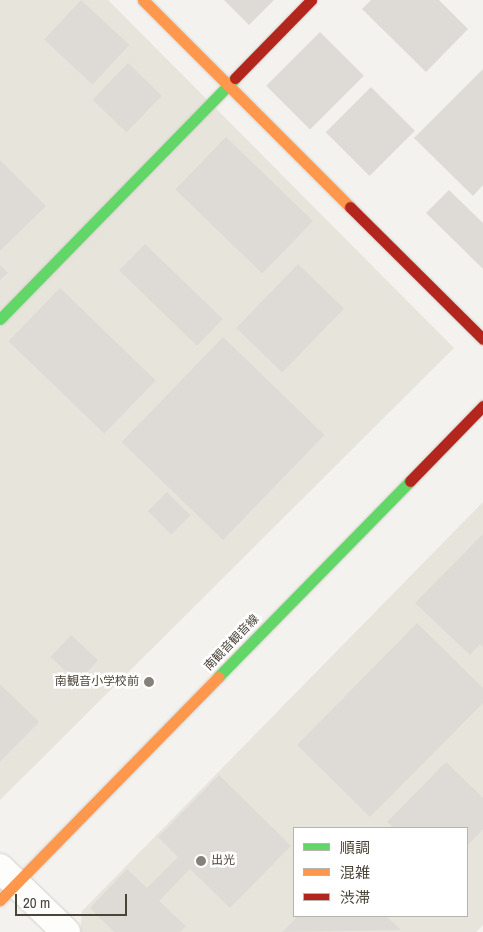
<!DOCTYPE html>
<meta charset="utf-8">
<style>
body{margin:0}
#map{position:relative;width:483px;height:932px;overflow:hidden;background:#f4f2ee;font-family:"Archivo Narrow","Noto Sans JP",sans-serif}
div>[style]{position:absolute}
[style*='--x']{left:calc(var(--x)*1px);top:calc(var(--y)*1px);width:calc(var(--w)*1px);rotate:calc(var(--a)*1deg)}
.residential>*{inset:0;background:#e7e4dc}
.building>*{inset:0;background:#dedbd6;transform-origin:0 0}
.roads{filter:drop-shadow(0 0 1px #d2d0cb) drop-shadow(0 0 1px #d2d0cb)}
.street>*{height:28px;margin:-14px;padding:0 14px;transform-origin:14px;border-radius:14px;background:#fdfdfc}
.fast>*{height:11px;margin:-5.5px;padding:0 5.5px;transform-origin:5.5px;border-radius:5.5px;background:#63d668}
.slow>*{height:11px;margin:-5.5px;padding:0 5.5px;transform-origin:5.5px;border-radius:5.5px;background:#ff974d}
.jam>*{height:11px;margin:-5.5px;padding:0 5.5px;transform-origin:5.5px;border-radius:5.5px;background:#b3261e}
.dots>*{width:14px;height:14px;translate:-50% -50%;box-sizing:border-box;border:2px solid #fff;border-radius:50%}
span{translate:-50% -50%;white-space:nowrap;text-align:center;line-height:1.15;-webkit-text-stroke:5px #fff;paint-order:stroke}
.street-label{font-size:12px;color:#4b4439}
.poi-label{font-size:12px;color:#4b4439}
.right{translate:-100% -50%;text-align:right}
.left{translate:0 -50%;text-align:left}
.legend{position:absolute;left:293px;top:827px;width:175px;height:90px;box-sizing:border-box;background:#fff;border:1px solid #b7b4b0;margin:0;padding:6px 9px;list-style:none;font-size:15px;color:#4b4439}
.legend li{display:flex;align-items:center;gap:10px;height:25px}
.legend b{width:25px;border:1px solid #b7b4b0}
.scale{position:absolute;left:15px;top:894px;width:112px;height:22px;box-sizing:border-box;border:2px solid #4b4439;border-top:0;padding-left:6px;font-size:15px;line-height:18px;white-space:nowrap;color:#4b4439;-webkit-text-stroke:4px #fff;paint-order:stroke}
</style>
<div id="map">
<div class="residential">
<i style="clip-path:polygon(0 0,108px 0,454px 348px,0 800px)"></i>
<i style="clip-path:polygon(evenodd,483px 502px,483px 925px,476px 932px,80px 932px,82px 911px,483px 502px,294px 828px,467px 828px,467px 916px,294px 916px,294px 828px)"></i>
</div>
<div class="building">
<i style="left:81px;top:0;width:66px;height:54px;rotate:43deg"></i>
<i style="clip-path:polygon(224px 0,274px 0,249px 25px)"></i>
<i style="clip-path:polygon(371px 0,439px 0,468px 29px,426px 72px,362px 9px)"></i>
<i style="left:320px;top:32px;width:62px;height:76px;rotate:45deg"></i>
<i style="left:128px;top:63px;width:47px;height:51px;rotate:44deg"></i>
<i style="clip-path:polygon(483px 69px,483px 185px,473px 196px,414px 138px)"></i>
<i style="left:371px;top:87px;width:62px;height:64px;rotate:45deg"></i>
<i style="left:226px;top:137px;width:121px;height:73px;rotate:44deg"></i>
<i style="clip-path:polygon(0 160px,46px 206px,0 251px)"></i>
<i style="clip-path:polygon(449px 190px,483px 223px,483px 269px,426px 213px)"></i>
<i style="left:145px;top:244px;width:108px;height:37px;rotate:44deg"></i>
<i style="left:298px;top:264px;width:64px;height:89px;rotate:44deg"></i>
<i style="clip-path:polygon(0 265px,8px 273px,0 280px)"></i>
<i style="left:60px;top:288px;width:133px;height:74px;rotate:44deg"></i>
<i style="left:223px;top:337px;width:141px;height:146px;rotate:44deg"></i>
<i style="left:167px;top:492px;width:33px;height:27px;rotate:45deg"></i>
<i style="clip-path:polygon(483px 534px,483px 647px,480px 644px,470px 655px,415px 603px)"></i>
<i style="clip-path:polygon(417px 623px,483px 688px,483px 703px,370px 817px,297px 745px)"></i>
<i style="left:71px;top:635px;width:37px;height:30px;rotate:43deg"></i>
<i style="clip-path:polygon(0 684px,39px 722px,0 762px)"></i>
<i style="clip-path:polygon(446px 762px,483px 798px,483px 829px,467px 846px,467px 828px,394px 828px,387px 822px)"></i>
<i style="clip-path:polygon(219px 775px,291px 846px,230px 908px,190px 869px,159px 901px,186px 926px,180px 932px,114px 932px,90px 908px,127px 869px,147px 888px,178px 857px,158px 837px)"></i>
<i style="clip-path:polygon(298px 916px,386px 916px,401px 930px,282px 932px)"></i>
</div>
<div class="roads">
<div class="street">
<i style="--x:0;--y:868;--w:92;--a:44.1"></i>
</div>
<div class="fast">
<i style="--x:0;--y:319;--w:337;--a:-45.7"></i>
<i style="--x:218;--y:677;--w:274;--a:-45.6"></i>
</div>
<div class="slow">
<i style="--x:143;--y:0;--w:293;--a:45"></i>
<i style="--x:0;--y:900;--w:312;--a:-45.6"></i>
</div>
<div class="jam">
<i style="--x:235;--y:78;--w:109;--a:-45.7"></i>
<i style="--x:350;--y:207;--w:187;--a:44.8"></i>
<i style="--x:410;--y:481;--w:105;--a:-45.8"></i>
</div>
</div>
<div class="dots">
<i style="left:149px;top:682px;background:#868178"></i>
<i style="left:201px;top:861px;background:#868178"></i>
</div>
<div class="street-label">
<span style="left:232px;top:643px;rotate:-46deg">南観音観音線</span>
</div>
<div class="poi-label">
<span class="right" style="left:139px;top:682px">南観音小学校前</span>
<span class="left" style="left:211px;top:861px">出光</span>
</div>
<ul class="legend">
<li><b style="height:6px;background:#63d668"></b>順調</li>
<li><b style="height:6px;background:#ff974d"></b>混雑</li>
<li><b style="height:6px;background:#b3261e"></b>渋滞</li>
</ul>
<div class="scale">20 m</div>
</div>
